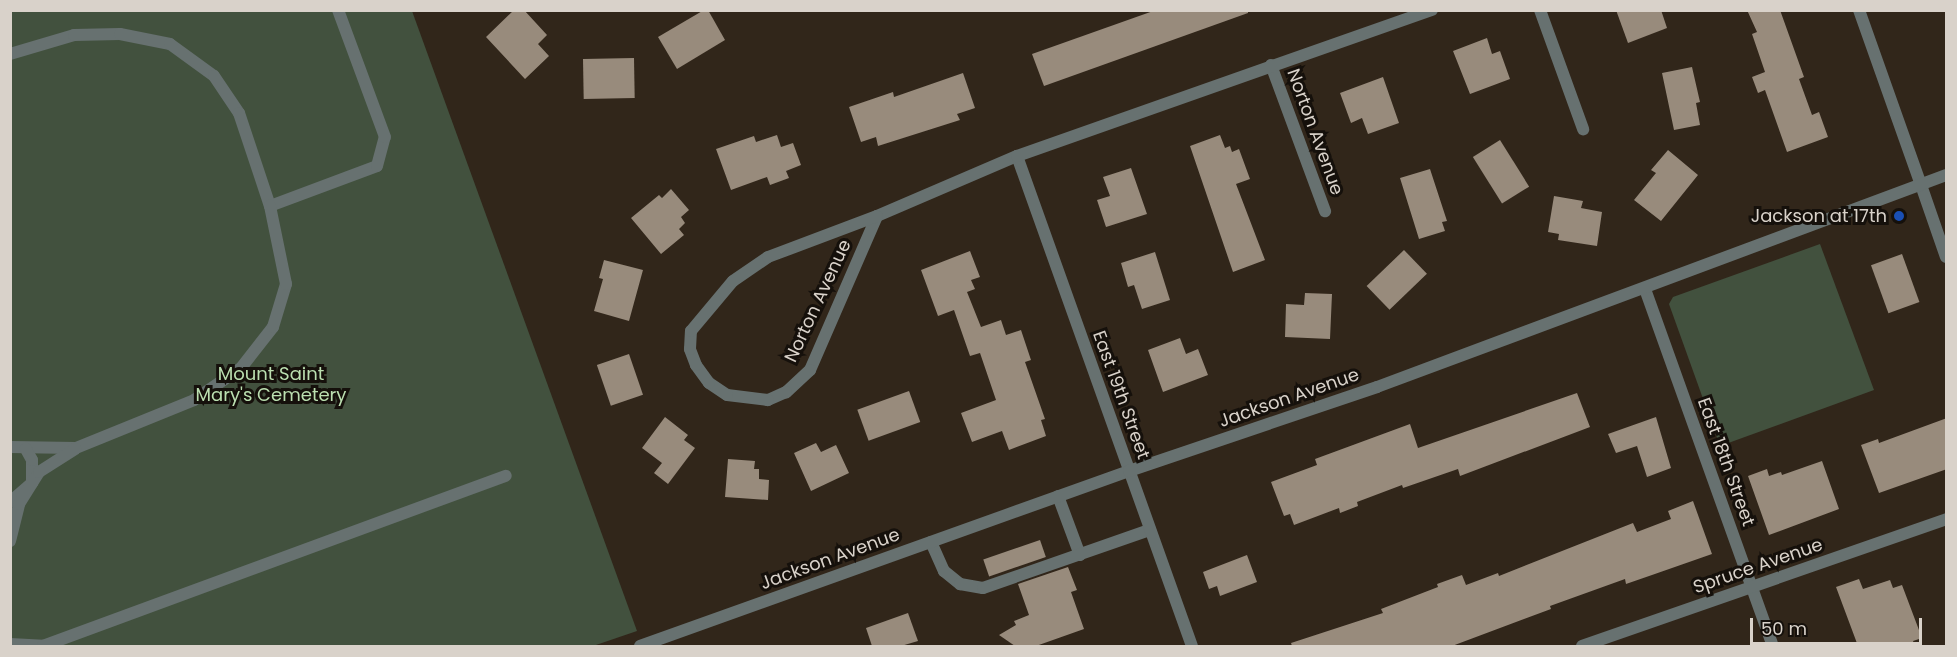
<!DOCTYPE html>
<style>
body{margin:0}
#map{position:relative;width:1957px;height:657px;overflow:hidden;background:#31261a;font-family:Poppins,sans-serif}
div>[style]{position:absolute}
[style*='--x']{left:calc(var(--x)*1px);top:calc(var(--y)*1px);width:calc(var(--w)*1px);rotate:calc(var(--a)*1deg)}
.green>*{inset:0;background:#42513e}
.building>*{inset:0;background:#988b7c;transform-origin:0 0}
.service>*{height:12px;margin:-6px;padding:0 6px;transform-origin:6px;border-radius:6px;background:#677170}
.minor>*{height:12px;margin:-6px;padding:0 6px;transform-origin:6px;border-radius:6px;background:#677170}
.tertiary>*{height:12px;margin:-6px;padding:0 6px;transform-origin:6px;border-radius:6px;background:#677170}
.dots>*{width:16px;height:16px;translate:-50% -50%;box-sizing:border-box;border:3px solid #15100b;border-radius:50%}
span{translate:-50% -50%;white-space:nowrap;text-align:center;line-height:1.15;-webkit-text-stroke:6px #15100b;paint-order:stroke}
.street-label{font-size:18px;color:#d9d2ca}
.poi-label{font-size:18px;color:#d9d2ca}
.right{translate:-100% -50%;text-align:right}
.park-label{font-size:18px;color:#bbdfb0}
.frame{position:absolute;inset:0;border:12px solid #d9d2ca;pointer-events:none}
.scale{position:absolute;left:1750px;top:618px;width:172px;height:27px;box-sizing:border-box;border:3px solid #d9d2ca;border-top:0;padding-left:8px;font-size:18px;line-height:21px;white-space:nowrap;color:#d9d2ca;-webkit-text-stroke:4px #15100b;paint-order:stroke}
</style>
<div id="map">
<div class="green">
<i style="clip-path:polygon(10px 11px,412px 11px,637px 631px,593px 646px,11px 646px)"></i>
<i style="clip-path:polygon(1820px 244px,1874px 390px,1720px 446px,1669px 304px,1673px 297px)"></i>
</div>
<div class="building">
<i style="clip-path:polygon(514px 10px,524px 10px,547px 35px,538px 44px,549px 56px,525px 79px,486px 37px)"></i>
<i style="clip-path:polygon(704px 10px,708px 10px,725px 40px,677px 69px,658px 37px)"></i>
<i style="clip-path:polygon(1156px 10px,1248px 10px,1248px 13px,1044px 86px,1032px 54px)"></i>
<i style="clip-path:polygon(1616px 10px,1661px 10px,1667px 28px,1628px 43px)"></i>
<i style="clip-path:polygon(1747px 10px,1780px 10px,1804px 77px,1799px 79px,1812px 115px,1819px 112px,1828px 137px,1787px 152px,1765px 90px,1758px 93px,1752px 77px,1765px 72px,1752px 34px,1757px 32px)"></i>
<i style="clip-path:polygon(1487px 38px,1492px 54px,1500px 51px,1510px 79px,1470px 94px,1453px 51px)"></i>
<i style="left:634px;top:58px;width:40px;height:51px;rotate:89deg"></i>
<i style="clip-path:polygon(1692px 67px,1700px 102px,1696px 103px,1700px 125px,1674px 130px,1662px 73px)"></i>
<i style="clip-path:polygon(963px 73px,975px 108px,957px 114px,960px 120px,878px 146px,876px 137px,861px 142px,849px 107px,893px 92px,894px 97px)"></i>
<i style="clip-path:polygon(1383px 77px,1399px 123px,1368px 134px,1362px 118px,1351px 123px,1340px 93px)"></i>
<i style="clip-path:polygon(777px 135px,781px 147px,793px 143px,801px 165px,786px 171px,789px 178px,770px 185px,767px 177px,731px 190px,716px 149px,754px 136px,756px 142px)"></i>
<i style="clip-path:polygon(1220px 135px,1225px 148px,1230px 146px,1232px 152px,1239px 149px,1250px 179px,1236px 184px,1265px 260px,1233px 272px,1190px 146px)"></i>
<i style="left:1500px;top:140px;width:55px;height:32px;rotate:58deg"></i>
<i style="clip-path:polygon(1668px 150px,1698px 175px,1661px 221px,1634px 200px,1656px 173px,1651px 170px)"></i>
<i style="clip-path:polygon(1131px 168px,1147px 214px,1106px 227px,1097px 200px,1110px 196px,1103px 177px)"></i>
<i style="clip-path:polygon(1430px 169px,1447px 221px,1442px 222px,1445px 231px,1419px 239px,1400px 178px)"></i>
<i style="clip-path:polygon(671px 189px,689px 210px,681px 217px,685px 223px,679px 229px,684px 235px,661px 254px,631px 218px,659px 195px,662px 198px)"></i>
<i style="clip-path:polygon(1554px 196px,1583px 201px,1581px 208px,1602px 212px,1597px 246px,1558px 240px,1559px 234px,1548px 232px)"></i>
<i style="left:1404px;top:250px;width:33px;height:52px;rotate:46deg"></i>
<i style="clip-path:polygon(970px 251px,980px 277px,971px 280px,975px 289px,967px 292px,981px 327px,1001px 320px,1006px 335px,1021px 330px,1031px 360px,1025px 362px,1045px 419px,1041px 420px,1046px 436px,1009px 450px,1002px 431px,972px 442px,961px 413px,996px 400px,980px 353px,970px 356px,954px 310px,938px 316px,921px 270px)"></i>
<i style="clip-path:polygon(1155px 252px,1170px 300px,1142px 309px,1134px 285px,1128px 287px,1121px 263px)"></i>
<i style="left:1902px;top:254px;width:51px;height:33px;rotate:70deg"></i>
<i style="clip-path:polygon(604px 260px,643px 270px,629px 321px,594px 311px,603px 279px,599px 278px)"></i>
<i style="clip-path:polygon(1305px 293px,1332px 294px,1330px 339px,1285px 337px,1286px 304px,1304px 305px)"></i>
<i style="clip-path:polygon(1180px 338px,1186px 354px,1198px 349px,1208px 375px,1163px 392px,1148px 350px)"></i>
<i style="left:629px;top:354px;width:43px;height:34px;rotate:71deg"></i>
<i style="left:909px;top:391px;width:33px;height:55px;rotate:70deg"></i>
<i style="clip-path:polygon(1577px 393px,1590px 427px,1460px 476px,1458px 469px,1403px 488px,1402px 485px,1357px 502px,1358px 506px,1340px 513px,1339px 508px,1294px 525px,1290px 514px,1284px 516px,1271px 482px,1317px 465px,1315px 459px,1410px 424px,1418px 448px)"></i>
<i style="clip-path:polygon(665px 417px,688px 435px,684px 440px,695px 448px,668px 484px,654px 473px,662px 463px,642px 448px)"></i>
<i style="clip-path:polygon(1656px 417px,1671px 468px,1647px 477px,1637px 446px,1616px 453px,1608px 434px)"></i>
<i style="clip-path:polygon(1947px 418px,1947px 469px,1879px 493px,1861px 445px,1878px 439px,1879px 443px)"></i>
<i style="clip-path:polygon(816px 443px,821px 452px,836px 445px,849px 473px,811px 491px,794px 453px)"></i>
<i style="clip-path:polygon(728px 459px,755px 461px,754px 469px,759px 469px,759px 479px,769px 480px,768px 500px,725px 497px)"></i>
<i style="clip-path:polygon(1822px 461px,1839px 509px,1769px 535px,1748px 476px,1767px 469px,1769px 476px,1781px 472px,1782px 475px)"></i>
<i style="clip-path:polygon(1693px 501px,1712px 554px,1652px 575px,1626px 584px,1625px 579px,1550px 606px,1551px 609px,1452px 646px,1292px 646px,1291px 643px,1383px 613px,1381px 609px,1438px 587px,1437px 584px,1462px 575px,1466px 585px,1498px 573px,1499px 576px,1633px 523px,1637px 532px,1671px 519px,1668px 511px)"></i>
<i style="left:1040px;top:540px;width:18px;height:60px;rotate:71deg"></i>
<i style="clip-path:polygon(1247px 555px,1257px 582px,1220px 596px,1217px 586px,1209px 589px,1203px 572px)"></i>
<i style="clip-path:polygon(1068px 567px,1077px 590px,1071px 592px,1084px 629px,1036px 646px,1015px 646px,999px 635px,1016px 625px,1014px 621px,1029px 615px,1018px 584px)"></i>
<i style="clip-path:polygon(1859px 579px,1863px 589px,1890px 580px,1893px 588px,1902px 585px,1922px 638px,1913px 641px,1915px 646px,1858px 646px,1836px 587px)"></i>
<i style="clip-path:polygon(908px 613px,918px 641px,901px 646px,872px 646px,866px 628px)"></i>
</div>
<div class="service">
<i style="--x:10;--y:54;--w:67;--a:-16.5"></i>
<i style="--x:74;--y:35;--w:46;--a:-1.2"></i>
<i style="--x:120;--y:34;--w:51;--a:11.3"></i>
<i style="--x:170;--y:44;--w:54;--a:36"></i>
<i style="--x:214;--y:76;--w:45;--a:56"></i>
<i style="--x:239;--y:113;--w:98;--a:71.6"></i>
<i style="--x:270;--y:206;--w:114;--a:-20.5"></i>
<i style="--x:377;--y:166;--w:30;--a:-75"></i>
<i style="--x:385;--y:137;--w:135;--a:-110.3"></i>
<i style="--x:10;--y:447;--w:66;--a:0.9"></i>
<i style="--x:76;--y:448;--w:127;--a:-22.1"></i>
<i style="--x:194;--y:400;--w:57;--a:-34.2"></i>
<i style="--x:241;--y:368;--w:52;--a:-52"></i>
<i style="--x:273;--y:327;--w:45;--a:-73.2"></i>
<i style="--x:286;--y:284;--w:80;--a:-101.6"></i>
<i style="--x:1058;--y:496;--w:63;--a:69.6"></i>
<i style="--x:10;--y:502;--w:29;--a:-41"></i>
<i style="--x:32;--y:483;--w:23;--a:-90"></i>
<i style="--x:32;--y:460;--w:13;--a:-119"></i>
<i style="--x:10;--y:541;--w:38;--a:-76"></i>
<i style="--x:19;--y:504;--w:38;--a:-58"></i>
<i style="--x:39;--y:472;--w:43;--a:-32.6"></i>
<i style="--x:931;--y:542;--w:32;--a:66"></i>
<i style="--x:944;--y:571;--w:21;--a:39"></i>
<i style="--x:960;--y:584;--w:23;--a:10"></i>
<i style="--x:983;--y:588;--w:177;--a:-19.2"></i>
<i style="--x:10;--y:644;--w:33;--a:3"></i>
<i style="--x:43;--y:646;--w:493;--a:-20.2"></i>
</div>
<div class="minor">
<i style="--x:1540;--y:10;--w:127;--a:70.1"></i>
<i style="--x:1271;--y:65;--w:156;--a:69.7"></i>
<i style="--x:1017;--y:156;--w:520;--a:70.35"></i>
<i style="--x:1921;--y:185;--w:76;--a:70.9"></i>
<i style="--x:877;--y:216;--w:152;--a:-23.2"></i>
<i style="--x:1017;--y:156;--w:440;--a:-19.4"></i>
<i style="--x:877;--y:216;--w:168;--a:113.5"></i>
<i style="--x:810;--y:370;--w:33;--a:137"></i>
<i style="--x:786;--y:392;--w:20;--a:156"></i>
<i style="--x:768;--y:400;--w:41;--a:-173"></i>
<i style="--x:727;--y:395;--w:22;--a:-146"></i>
<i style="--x:709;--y:383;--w:22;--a:-126"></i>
<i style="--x:696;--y:365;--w:17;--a:-111"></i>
<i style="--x:690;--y:349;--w:18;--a:-87"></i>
<i style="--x:691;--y:331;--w:65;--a:-50"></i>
<i style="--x:733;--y:281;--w:42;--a:-34.4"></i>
<i style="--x:768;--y:257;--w:116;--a:-20.6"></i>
<i style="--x:1645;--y:289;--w:379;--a:70.3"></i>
<i style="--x:1582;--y:646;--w:386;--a:-19.2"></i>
</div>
<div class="tertiary">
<i style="--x:1859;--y:10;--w:186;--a:70.5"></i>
<i style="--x:640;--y:646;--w:519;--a:-19.69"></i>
<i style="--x:1129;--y:471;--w:262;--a:-18.7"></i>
<i style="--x:1377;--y:387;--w:607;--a:-20.43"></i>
</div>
<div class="dots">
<i style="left:1899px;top:216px;background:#1a4fb4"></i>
</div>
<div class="street-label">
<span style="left:1315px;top:132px;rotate:70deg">Norton Avenue</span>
<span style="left:818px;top:301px;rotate:-65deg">Norton Avenue</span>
<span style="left:1121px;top:395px;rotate:70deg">East 19th Street</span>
<span style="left:1289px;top:398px;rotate:-19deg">Jackson Avenue</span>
<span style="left:1726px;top:462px;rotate:70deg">East 18th Street</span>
<span style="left:830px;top:559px;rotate:-20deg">Jackson Avenue</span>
<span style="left:1758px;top:566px;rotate:-19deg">Spruce Avenue</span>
</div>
<div class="poi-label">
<span class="right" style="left:1887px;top:216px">Jackson at 17th</span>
</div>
<div class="park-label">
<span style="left:271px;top:385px">Mount Saint<br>Mary's Cemetery</span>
</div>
<div class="frame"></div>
<div class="scale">50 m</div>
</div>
